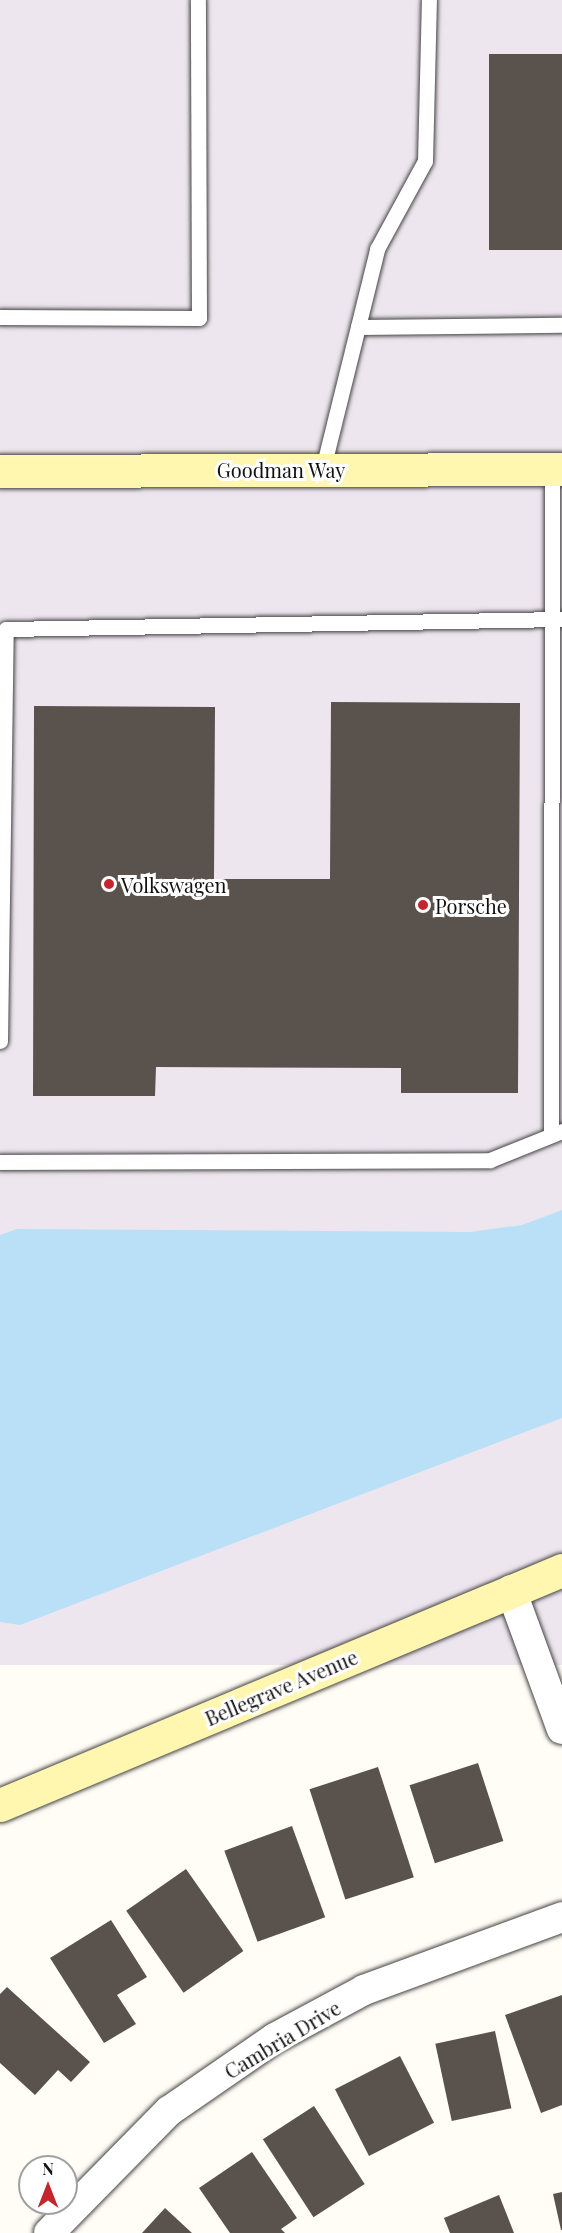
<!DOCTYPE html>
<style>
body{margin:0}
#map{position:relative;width:562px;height:2233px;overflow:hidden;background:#fffdf5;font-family:"Playfair Display",serif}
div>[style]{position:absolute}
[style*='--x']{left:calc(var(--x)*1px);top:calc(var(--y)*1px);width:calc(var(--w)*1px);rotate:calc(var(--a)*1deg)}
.industrial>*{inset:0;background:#eee6ef;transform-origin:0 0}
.water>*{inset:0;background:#b9e0f7}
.building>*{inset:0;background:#5a524d;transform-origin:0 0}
.roads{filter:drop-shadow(0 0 2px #444) drop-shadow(0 0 2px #444)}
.lane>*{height:15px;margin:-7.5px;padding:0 7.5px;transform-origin:7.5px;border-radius:7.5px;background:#fff}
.street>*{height:30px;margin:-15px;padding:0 15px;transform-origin:15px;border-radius:15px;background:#fff}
.secondary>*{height:33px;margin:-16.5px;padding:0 16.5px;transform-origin:16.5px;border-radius:16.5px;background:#fff6b0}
.dots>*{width:16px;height:16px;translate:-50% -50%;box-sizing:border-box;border:3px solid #fff;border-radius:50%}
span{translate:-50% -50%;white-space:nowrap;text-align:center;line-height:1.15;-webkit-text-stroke:6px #fff;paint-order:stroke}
.street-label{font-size:20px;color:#111}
.poi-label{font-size:20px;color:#111}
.left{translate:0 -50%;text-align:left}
.north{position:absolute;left:18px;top:2155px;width:60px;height:60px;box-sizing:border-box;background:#fff;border:2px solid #a0a0a0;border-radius:50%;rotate:0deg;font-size:16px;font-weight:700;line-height:24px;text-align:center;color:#111}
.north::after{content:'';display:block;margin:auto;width:21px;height:27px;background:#c4262e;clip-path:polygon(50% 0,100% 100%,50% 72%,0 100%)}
</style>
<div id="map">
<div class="industrial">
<i style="left:0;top:0;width:562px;height:1665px"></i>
</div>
<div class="water">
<i style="clip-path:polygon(562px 1210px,562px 1418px,20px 1625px,0 1622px,0 1235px,17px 1229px,470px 1232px,522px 1225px)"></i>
</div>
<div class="building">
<i style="left:489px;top:54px;width:73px;height:196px"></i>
<i style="clip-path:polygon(331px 702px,520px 703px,518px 1093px,401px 1093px,401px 1068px,156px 1067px,155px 1096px,33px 1096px,34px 706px,215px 707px,214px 879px,330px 879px)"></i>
<i style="left:478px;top:1763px;width:82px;height:72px;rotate:72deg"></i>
<i style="left:378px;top:1767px;width:116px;height:72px;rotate:72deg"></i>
<i style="left:292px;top:1826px;width:97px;height:72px;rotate:70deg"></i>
<i style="left:186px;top:1869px;width:100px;height:73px;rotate:55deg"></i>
<i style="clip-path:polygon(111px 1920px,147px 1977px,117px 1995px,136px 2024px,104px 2043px,50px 1958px)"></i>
<i style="clip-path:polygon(7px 1987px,90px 2062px,71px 2082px,58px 2070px,35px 2095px,0 2063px,0 1994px)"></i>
<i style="clip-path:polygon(562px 1995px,562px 2105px,541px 2113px,505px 2015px)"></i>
<i style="left:495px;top:2031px;width:79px;height:61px;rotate:78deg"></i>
<i style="left:400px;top:2056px;width:75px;height:73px;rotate:63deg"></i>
<i style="left:314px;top:2106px;width:93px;height:61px;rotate:57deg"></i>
<i style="clip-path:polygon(252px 2152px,297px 2218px,281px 2229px,285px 2233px,230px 2233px,199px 2188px)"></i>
<i style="clip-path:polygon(562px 2192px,562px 2230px,561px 2230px,553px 2194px)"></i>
<i style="clip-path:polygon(499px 2195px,514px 2233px,450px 2233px,444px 2218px)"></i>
<i style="clip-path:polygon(165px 2208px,192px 2233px,142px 2233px)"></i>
</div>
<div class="roads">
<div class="lane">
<i style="--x:0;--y:317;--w:199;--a:0.3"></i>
<i style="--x:199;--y:318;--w:318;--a:-90.2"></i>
<i style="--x:358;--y:327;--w:204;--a:-0.6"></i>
<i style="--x:323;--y:468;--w:226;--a:-76.1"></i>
<i style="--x:377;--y:249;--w:100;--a:-61.4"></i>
<i style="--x:425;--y:161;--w:161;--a:-88.6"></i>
<i style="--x:0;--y:1041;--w:412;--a:-89.2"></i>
<i style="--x:6;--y:629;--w:556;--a:-1.03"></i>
<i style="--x:551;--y:1135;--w:666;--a:-89.91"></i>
<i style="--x:0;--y:1162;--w:490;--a:-0.2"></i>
<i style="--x:490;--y:1160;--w:78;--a:-21.9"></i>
</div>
<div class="street">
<i style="--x:511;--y:1590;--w:148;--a:69.9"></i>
<i style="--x:49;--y:2233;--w:171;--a:-45.5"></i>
<i style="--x:169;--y:2111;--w:129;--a:-34.6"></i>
<i style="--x:275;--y:2038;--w:101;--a:-28.3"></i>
<i style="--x:364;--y:1990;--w:211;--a:-20.2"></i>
</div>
<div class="secondary">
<i style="--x:0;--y:471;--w:562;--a:-0.2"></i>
<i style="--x:0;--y:1805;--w:609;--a:-22.69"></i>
</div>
</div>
<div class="dots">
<i style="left:109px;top:884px;background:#c4262e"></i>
<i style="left:423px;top:905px;background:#c4262e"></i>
</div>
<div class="street-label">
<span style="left:281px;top:469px">Goodman Way</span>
<span style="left:281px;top:1687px;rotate:-23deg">Bellegrave Avenue</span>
<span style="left:282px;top:2039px;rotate:-31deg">Cambria Drive</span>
</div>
<div class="poi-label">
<span class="left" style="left:121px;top:884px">Volkswagen</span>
<span class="left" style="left:435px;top:905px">Porsche</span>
</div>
<div class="north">N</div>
</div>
